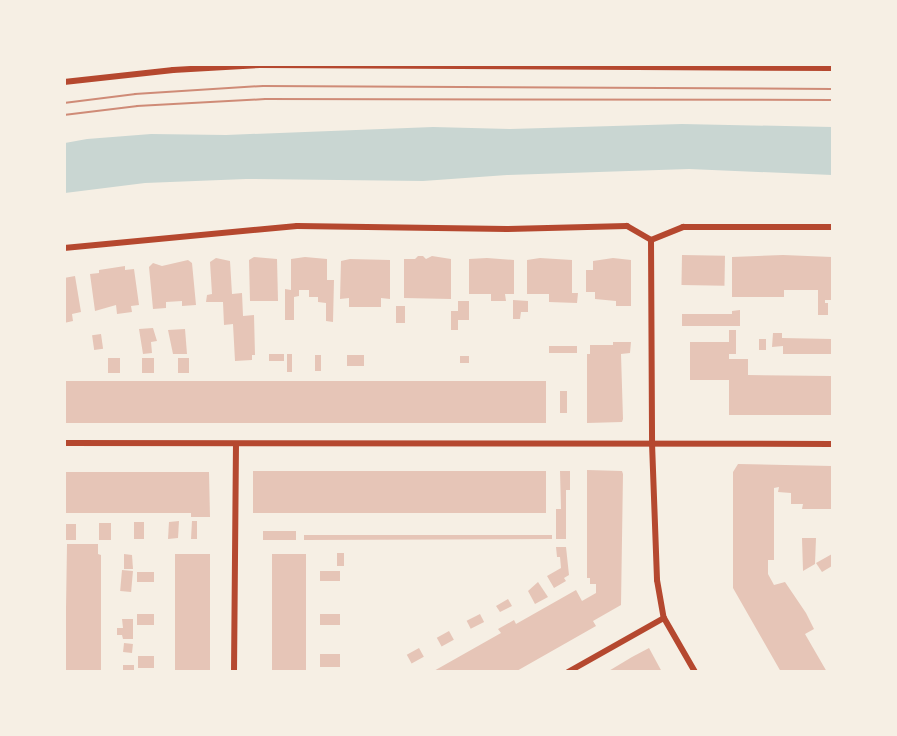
<!DOCTYPE html>
<style>
body{margin:0}
#map{position:relative;width:897px;height:736px;overflow:hidden;background:#f6efe4;font-family:Lato,sans-serif}
div>[style]{position:absolute}
[style*='--x']{left:calc(var(--x)*1px);top:calc(var(--y)*1px);width:calc(var(--w)*1px);rotate:calc(var(--a)*1deg)}
.water>*{inset:0;background:#c9d6d2}
.building>*{inset:0;background:#e6c5b7;transform-origin:0 0}
.minor>*{height:6px;margin:-3px;padding:0 3px;transform-origin:3px;border-radius:3px;background:#b5482f}
.tram>*{height:1.5px;margin:-0.75px;padding:0 0.75px;transform-origin:0.75px;border-radius:0.75px;background:#cf8b77}
span{translate:-50% -50%;white-space:nowrap;text-align:center;line-height:1.15;-webkit-text-stroke:4.5px #f6efe4;paint-order:stroke}
.frame{position:absolute;inset:0;border:66px solid #f6efe4;pointer-events:none}
</style>
<div id="map">
<div class="water">
<i style="clip-path:polygon(682px 124px,832px 127px,832px 175px,689px 169px,507px 175px,423px 181px,246px 179px,145px 183px,65px 193px,65px 143px,87px 139px,151px 134px,226px 135px,433px 127px,510px 129px)"></i>
</div>
<div class="building">
<i style="left:682px;top:255px;width:43px;height:30px;rotate:1deg"></i>
<i style="clip-path:polygon(783px 255px,832px 257px,832px 300px,825px 300px,825px 303px,828px 303px,828px 315px,818px 315px,818px 290px,784px 290px,784px 297px,732px 297px,732px 257px)"></i>
<i style="clip-path:polygon(418px 256px,423px 256px,426px 259px,432px 256px,451px 259px,451px 299px,404px 298px,404px 259px,415px 259px)"></i>
<i style="clip-path:polygon(254px 257px,277px 259px,278px 301px,250px 301px,249px 260px)"></i>
<i style="clip-path:polygon(305px 257px,327px 259px,327px 280px,334px 280px,333px 322px,326px 321px,326px 303px,318px 302px,318px 297px,309px 297px,309px 290px,299px 290px,299px 296px,294px 297px,294px 320px,285px 320px,285px 289px,291px 290px,291px 259px)"></i>
<i style="clip-path:polygon(216px 258px,230px 261px,232px 294px,242px 293px,243px 316px,254px 315px,255px 355px,252px 355px,252px 360px,235px 361px,233px 324px,224px 325px,223px 302px,206px 302px,207px 295px,212px 294px,210px 262px)"></i>
<i style="clip-path:polygon(487px 258px,514px 260px,514px 294px,505px 294px,506px 301px,491px 301px,491px 294px,469px 294px,469px 259px)"></i>
<i style="clip-path:polygon(540px 258px,572px 260px,572px 293px,578px 293px,577px 303px,549px 302px,549px 294px,527px 294px,527px 260px)"></i>
<i style="clip-path:polygon(613px 258px,631px 260px,631px 306px,616px 306px,616px 301px,595px 299px,595px 292px,586px 292px,586px 270px,593px 270px,593px 261px)"></i>
<i style="clip-path:polygon(350px 259px,390px 260px,390px 299px,381px 298px,381px 307px,349px 307px,349px 298px,340px 299px,341px 261px)"></i>
<i style="clip-path:polygon(188px 260px,192px 263px,196px 305px,182px 306px,182px 301px,166px 302px,166px 308px,153px 309px,149px 267px,153px 263px,162px 266px)"></i>
<i style="clip-path:polygon(125px 266px,125px 270px,134px 269px,139px 305px,131px 306px,132px 312px,117px 314px,116px 305px,95px 311px,90px 274px,99px 273px,99px 270px)"></i>
<i style="clip-path:polygon(75px 276px,81px 312px,72px 314px,73px 321px,64px 323px,64px 278px)"></i>
<i style="clip-path:polygon(513px 300px,528px 301px,528px 312px,521px 312px,520px 319px,513px 319px)"></i>
<i style="clip-path:polygon(458px 301px,469px 301px,469px 320px,458px 320px,458px 330px,451px 330px,451px 311px,458px 311px)"></i>
<i style="left:396px;top:306px;width:9px;height:17px"></i>
<i style="clip-path:polygon(740px 310px,740px 326px,682px 326px,682px 314px,732px 314px,732px 311px)"></i>
<i style="clip-path:polygon(153px 328px,157px 341px,151px 342px,152px 353px,143px 354px,139px 329px)"></i>
<i style="clip-path:polygon(185px 329px,187px 354px,173px 354px,168px 330px)"></i>
<i style="clip-path:polygon(729px 330px,736px 330px,736px 354px,729px 354px,729px 359px,748px 359px,748px 375px,832px 376px,832px 415px,729px 415px,729px 380px,690px 380px,690px 342px,729px 342px)"></i>
<i style="clip-path:polygon(773px 333px,782px 333px,782px 338px,832px 339px,832px 354px,783px 354px,783px 346px,772px 347px)"></i>
<i style="left:101px;top:334px;width:15px;height:9px;rotate:82deg"></i>
<i style="left:759px;top:339px;width:7px;height:11px"></i>
<i style="clip-path:polygon(613px 342px,631px 342px,630px 353px,621px 354px,623px 419px,622px 422px,587px 423px,587px 354px,590px 354px,590px 345px,613px 345px)"></i>
<i style="left:549px;top:346px;width:28px;height:7px"></i>
<i style="left:269px;top:354px;width:15px;height:7px"></i>
<i style="left:287px;top:354px;width:5px;height:18px"></i>
<i style="left:315px;top:355px;width:6px;height:16px"></i>
<i style="left:347px;top:355px;width:17px;height:11px"></i>
<i style="left:460px;top:356px;width:9px;height:7px"></i>
<i style="left:108px;top:358px;width:12px;height:15px"></i>
<i style="left:142px;top:358px;width:12px;height:15px"></i>
<i style="left:178px;top:358px;width:11px;height:15px"></i>
<i style="left:546px;top:381px;width:42px;height:482px;rotate:90deg"></i>
<i style="left:567px;top:391px;width:22px;height:7px;rotate:90deg"></i>
<i style="clip-path:polygon(738px 464px,832px 466px,832px 509px,802px 509px,803px 504px,791px 504px,791px 493px,778px 492px,779px 487px,774px 488px,774px 560px,768px 560px,768px 574px,774px 585px,785px 582px,806px 613px,814px 629px,805px 634px,827px 672px,781px 672px,733px 588px,733px 472px)"></i>
<i style="clip-path:polygon(587px 470px,622px 471px,623px 474px,621px 605px,593px 621px,596px 626px,515px 672px,432px 672px,501px 633px,498px 629px,514px 620px,516px 624px,576px 590px,582px 601px,596px 593px,596px 584px,590px 584px,590px 578px,587px 578px)"></i>
<i style="left:546px;top:471px;width:42px;height:293px;rotate:90deg"></i>
<i style="clip-path:polygon(560px 471px,570px 471px,570px 490px,566px 490px,566px 539px,556px 539px,556px 509px,561px 509px)"></i>
<i style="clip-path:polygon(64px 472px,209px 472px,210px 517px,191px 517px,191px 513px,64px 513px)"></i>
<i style="clip-path:polygon(179px 521px,178px 538px,168px 539px,169px 522px)"></i>
<i style="clip-path:polygon(192px 521px,197px 521px,197px 539px,191px 539px)"></i>
<i style="left:134px;top:522px;width:10px;height:17px"></i>
<i style="left:99px;top:523px;width:12px;height:17px"></i>
<i style="left:65px;top:524px;width:11px;height:16px"></i>
<i style="left:296px;top:531px;width:9px;height:33px;rotate:90deg"></i>
<i style="clip-path:polygon(304px 535px,552px 535px,552px 539px,304px 540px)"></i>
<i style="clip-path:polygon(802px 538px,816px 538px,815px 564px,803px 571px)"></i>
<i style="clip-path:polygon(67px 544px,98px 544px,98px 554px,101px 555px,101px 672px,65px 672px)"></i>
<i style="clip-path:polygon(556px 547px,566px 547px,569px 575px,564px 578px,566px 581px,554px 588px,547px 576px,561px 568px,560px 557px,557px 557px)"></i>
<i style="left:337px;top:553px;width:7px;height:13px"></i>
<i style="clip-path:polygon(124px 554px,132px 555px,133px 569px,124px 569px)"></i>
<i style="left:175px;top:554px;width:35px;height:118px"></i>
<i style="left:272px;top:554px;width:34px;height:118px"></i>
<i style="clip-path:polygon(832px 554px,832px 566px,822px 572px,816px 563px)"></i>
<i style="left:122px;top:570px;width:11px;height:21px;rotate:5deg"></i>
<i style="left:320px;top:571px;width:20px;height:10px"></i>
<i style="left:137px;top:572px;width:17px;height:10px"></i>
<i style="clip-path:polygon(538px 582px,548px 597px,535px 604px,528px 591px)"></i>
<i style="clip-path:polygon(508px 599px,512px 606px,500px 612px,496px 606px)"></i>
<i style="left:137px;top:614px;width:17px;height:11px"></i>
<i style="left:320px;top:614px;width:20px;height:11px"></i>
<i style="left:480px;top:614px;width:9px;height:15px;rotate:63deg"></i>
<i style="clip-path:polygon(122px 619px,133px 619px,133px 639px,123px 639px,122px 635px,117px 635px,117px 628px,123px 628px)"></i>
<i style="left:449px;top:631px;width:10px;height:14px;rotate:61deg"></i>
<i style="left:124px;top:643px;width:9px;height:9px;rotate:6deg"></i>
<i style="left:419px;top:648px;width:10px;height:14px;rotate:61deg"></i>
<i style="clip-path:polygon(649px 648px,662px 672px,607px 672px,632px 657px)"></i>
<i style="left:320px;top:654px;width:20px;height:13px"></i>
<i style="left:138px;top:656px;width:16px;height:12px"></i>
<i style="left:123px;top:665px;width:11px;height:7px"></i>
</div>
<div class="minor">
<i style="--x:64;--y:82;--w:110;--a:-6.3"></i>
<i style="--x:173;--y:70;--w:87;--a:-3.3"></i>
<i style="--x:260;--y:65;--w:572;--a:0.3"></i>
<i style="--x:651;--y:240;--w:203;--a:89.7"></i>
<i style="--x:652;--y:443;--w:137;--a:87.9"></i>
<i style="--x:657;--y:580;--w:39;--a:80"></i>
<i style="--x:664;--y:618;--w:62;--a:60.1"></i>
<i style="--x:64;--y:248;--w:234;--a:-5.4"></i>
<i style="--x:297;--y:226;--w:210;--a:0.8"></i>
<i style="--x:507;--y:229;--w:120;--a:-1.4"></i>
<i style="--x:627;--y:226;--w:28;--a:30"></i>
<i style="--x:651;--y:240;--w:35;--a:-22"></i>
<i style="--x:683;--y:227;--w:149;--a:0"></i>
<i style="--x:64;--y:443;--w:768;--a:0.07"></i>
<i style="--x:234;--y:672;--w:227;--a:-89.5"></i>
<i style="--x:568;--y:672;--w:110;--a:-29.4"></i>
</div>
<div class="tram">
<i style="--x:64;--y:103;--w:72;--a:-7.2"></i>
<i style="--x:135;--y:94;--w:128;--a:-3.6"></i>
<i style="--x:263;--y:86;--w:569;--a:0.3"></i>
<i style="--x:64;--y:115;--w:74;--a:-7"></i>
<i style="--x:137;--y:106;--w:128;--a:-3.1"></i>
<i style="--x:265;--y:99;--w:567;--a:0.1"></i>
</div>
<div class="frame"></div>
</div>
